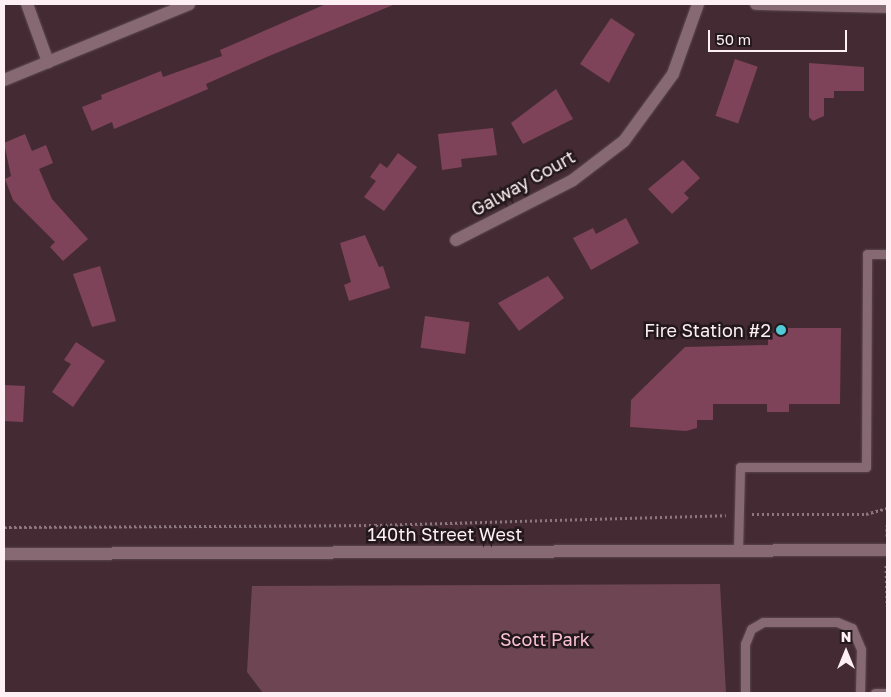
<!DOCTYPE html>
<style>
body{margin:0}
#map{position:relative;width:891px;height:697px;overflow:hidden;background:#442b33;font-family:"Golos Text",sans-serif}
div>[style]{position:absolute}
[style*='--x']{left:calc(var(--x)*1px);top:calc(var(--y)*1px);width:calc(var(--w)*1px);rotate:calc(var(--a)*1deg)}
.green>*{inset:0;background:#6e4653}
.building>*{inset:0;background:#7e4358;transform-origin:0 0}
.path>*{height:3px;margin-top:-1.5px;transform-origin:0;background:repeating-linear-gradient(90deg,#8c777d 0 2.5px,transparent 0 5px)}
.roads{filter:drop-shadow(0 0 1px #5d484f) drop-shadow(0 0 1px #5d484f)}
.service>*{height:9px;margin:-4.5px;padding:0 4.5px;transform-origin:4.5px;border-radius:4.5px;background:#866972}
.minor>*{height:12px;margin:-6px;padding:0 6px;transform-origin:6px;border-radius:6px;background:#866972}
.tertiary>*{height:12px;margin:-6px;padding:0 6px;transform-origin:6px;border-radius:6px;background:#866972}
.dots>*{width:14px;height:14px;translate:-50% -50%;box-sizing:border-box;border:2px solid #23181b;border-radius:50%}
span{translate:-50% -50%;white-space:nowrap;text-align:center;line-height:1.15;-webkit-text-stroke:5px #23181b;paint-order:stroke}
.street-label{font-size:18px;color:#fdeff3}
.poi-label{font-size:18px;color:#fdeff3}
.right{translate:-100% -50%;text-align:right}
.park-label{font-size:18px;color:#fac1d3}
.frame{position:absolute;inset:0;border:5px solid #fdeff3;pointer-events:none}
.north{position:absolute;left:821px;top:627px;width:50px;height:50px;-webkit-text-stroke:4px #23181b;paint-order:stroke;rotate:0deg;font-size:14px;font-weight:700;line-height:20px;text-align:center;color:#fdeff3}
.north::after{content:'';display:block;margin:auto;width:18px;height:22px;background:#fdeff3;clip-path:polygon(50% 0,100% 100%,50% 72%,0 100%)}
.scale{position:absolute;left:708px;top:30px;width:139px;height:22px;box-sizing:border-box;border:2px solid #fdeff3;border-top:0;padding-left:6px;font-size:15px;line-height:18px;white-space:nowrap;color:#fdeff3;-webkit-text-stroke:4px #23181b;paint-order:stroke}
</style>
<div id="map">
<div class="green">
<i style="clip-path:polygon(720px 584px,726px 693px,263px 693px,247px 672px,252px 586px)"></i>
</div>
<div class="building">
<i style="clip-path:polygon(326px 4px,393px 5px,269px 56px,206px 84px,208px 89px,114px 129px,112px 122px,92px 131px,82px 107px,102px 99px,101px 95px,161px 71px,163px 77px,222px 56px,220px 50px)"></i>
<i style="clip-path:polygon(611px 18px,635px 34px,609px 83px,580px 64px)"></i>
<i style="left:735px;top:59px;width:24px;height:60px;rotate:19deg"></i>
<i style="clip-path:polygon(809px 63px,864px 67px,864px 91px,834px 91px,834px 98px,824px 98px,824px 116px,813px 121px,809px 117px)"></i>
<i style="clip-path:polygon(556px 89px,573px 119px,523px 144px,511px 123px)"></i>
<i style="clip-path:polygon(493px 128px,497px 155px,461px 159px,462px 167px,442px 170px,438px 134px)"></i>
<i style="clip-path:polygon(25px 134px,32px 151px,46px 145px,53px 163px,39px 169px,52px 199px,88px 239px,63px 261px,50px 247px,55px 242px,13px 200px,5px 179px,11px 176px,4px 143px)"></i>
<i style="clip-path:polygon(398px 153px,417px 167px,384px 211px,364px 197px,376px 181px,370px 177px,380px 163px,387px 168px)"></i>
<i style="clip-path:polygon(683px 160px,700px 178px,684px 193px,689px 198px,672px 214px,648px 189px)"></i>
<i style="clip-path:polygon(626px 218px,639px 243px,591px 270px,573px 238px,593px 228px,596px 234px)"></i>
<i style="clip-path:polygon(365px 235px,379px 267px,383px 266px,390px 288px,349px 301px,344px 285px,351px 282px,340px 243px)"></i>
<i style="clip-path:polygon(100px 266px,116px 321px,92px 327px,73px 274px)"></i>
<i style="clip-path:polygon(548px 276px,564px 298px,519px 331px,498px 303px)"></i>
<i style="left:425px;top:316px;width:45px;height:32px;rotate:8deg"></i>
<i style="clip-path:polygon(788px 328px,841px 328px,840px 404px,789px 404px,789px 412px,767px 412px,767px 404px,713px 404px,713px 420px,697px 420px,697px 428px,686px 431px,630px 427px,631px 400px,685px 347px,768px 345px,768px 333px,788px 333px)"></i>
<i style="clip-path:polygon(76px 342px,105px 361px,73px 407px,52px 392px,71px 364px,64px 360px)"></i>
<i style="left:4px;top:385px;width:21px;height:36px;rotate:3deg"></i>
</div>
<div class="path">
<i style="--x:752;--y:514;--w:114;--a:0"></i>
<i style="--x:866;--y:514;--w:22;--a:-16"></i>
<i style="--x:4;--y:527;--w:371;--a:-0.3"></i>
<i style="--x:375;--y:525;--w:351;--a:-1.6"></i>
<i style="--x:887;--y:536;--w:11;--a:-90"></i>
<i style="--x:886;--y:565;--w:41;--a:88.6"></i>
</div>
<div class="roads">
<div class="service">
<i style="--x:738;--y:550;--w:83;--a:-88.6"></i>
<i style="--x:740;--y:467;--w:126;--a:0"></i>
<i style="--x:866;--y:467;--w:213;--a:-89.7"></i>
<i style="--x:867;--y:254;--w:20;--a:0"></i>
<i style="--x:745;--y:693;--w:49;--a:-90"></i>
<i style="--x:745;--y:644;--w:16;--a:-68"></i>
<i style="--x:751;--y:629;--w:14;--a:-30"></i>
<i style="--x:763;--y:622;--w:74;--a:0"></i>
<i style="--x:837;--y:622;--w:16;--a:22"></i>
<i style="--x:852;--y:628;--w:23;--a:67"></i>
<i style="--x:861;--y:649;--w:44;--a:91.3"></i>
<i style="--x:875;--y:693;--w:12;--a:0"></i>
</div>
<div class="minor">
<i style="--x:27;--y:4;--w:62;--a:70.1"></i>
<i style="--x:756;--y:4;--w:131;--a:1.3"></i>
<i style="--x:4;--y:80;--w:200;--a:-22.3"></i>
<i style="--x:456;--y:240;--w:131;--a:-27.1"></i>
<i style="--x:573;--y:180;--w:64;--a:-37.4"></i>
<i style="--x:624;--y:141;--w:83;--a:-53.8"></i>
<i style="--x:673;--y:74;--w:74;--a:-70.3"></i>
</div>
<div class="tertiary">
<i style="--x:4;--y:554;--w:883;--a:-0.26"></i>
</div>
</div>
<div class="dots">
<i style="left:781px;top:330px;background:#52cbd8"></i>
</div>
<div class="street-label">
<span style="left:523px;top:183px;rotate:-29deg">Galway Court</span>
<span style="left:445px;top:534px">140th Street West</span>
</div>
<div class="poi-label">
<span class="right" style="left:771px;top:330px">Fire Station #2</span>
</div>
<div class="park-label">
<span style="left:545px;top:639px">Scott Park</span>
</div>
<div class="frame"></div>
<div class="north">N</div>
<div class="scale">50 m</div>
</div>
